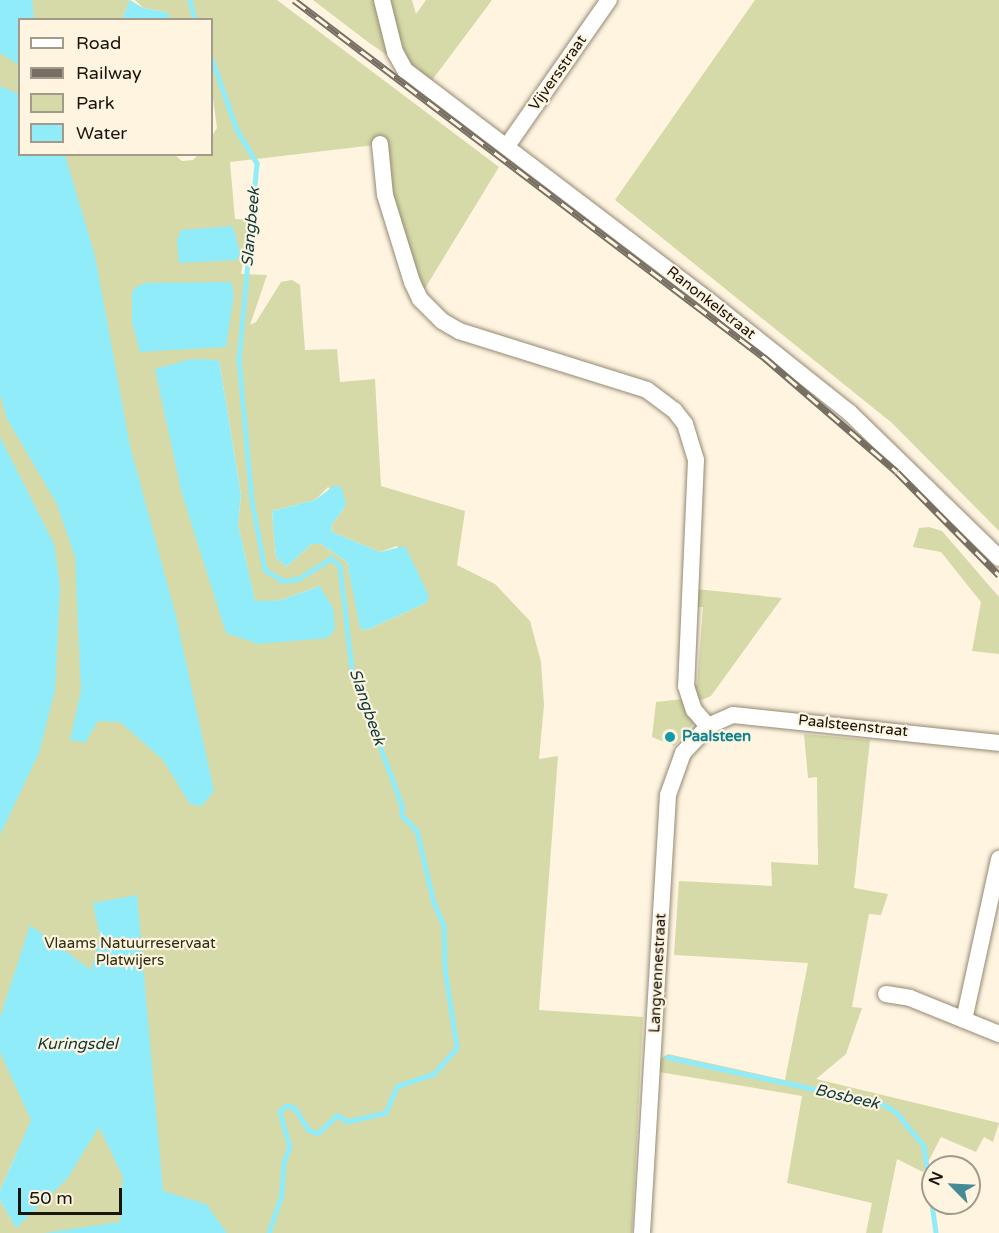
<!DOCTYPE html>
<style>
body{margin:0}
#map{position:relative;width:999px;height:1233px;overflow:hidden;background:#fef4e0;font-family:"Varela Round",sans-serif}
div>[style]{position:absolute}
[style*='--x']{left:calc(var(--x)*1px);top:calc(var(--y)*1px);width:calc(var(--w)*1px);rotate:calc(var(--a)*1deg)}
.green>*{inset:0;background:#d5daa8}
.water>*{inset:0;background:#90ecf9}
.stream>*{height:4.5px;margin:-2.25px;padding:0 2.25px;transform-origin:2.25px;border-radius:2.25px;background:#90ecf9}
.roads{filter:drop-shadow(0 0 2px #948973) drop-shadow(0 0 2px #948973)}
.minor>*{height:16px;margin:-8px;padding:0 8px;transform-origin:8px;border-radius:8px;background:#fff}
.rail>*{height:7px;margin-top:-3.5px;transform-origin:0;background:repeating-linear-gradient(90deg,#fef4e0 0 14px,#766f62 0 28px);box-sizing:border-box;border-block:2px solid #766f62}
.dots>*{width:16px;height:16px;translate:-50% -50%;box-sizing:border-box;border:3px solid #fef4e0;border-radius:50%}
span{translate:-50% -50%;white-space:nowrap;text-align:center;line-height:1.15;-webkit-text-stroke:4.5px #fef4e0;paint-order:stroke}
.street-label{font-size:15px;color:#19140c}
.culture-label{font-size:15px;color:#0d838f;font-weight:700}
.left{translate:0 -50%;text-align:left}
.park-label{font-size:15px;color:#2b2d0f}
.water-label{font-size:16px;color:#0b393e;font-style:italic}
.legend{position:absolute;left:18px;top:18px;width:195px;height:138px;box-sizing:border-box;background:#fef4e0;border:2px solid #a29a8b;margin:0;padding:8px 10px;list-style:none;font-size:18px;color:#19140c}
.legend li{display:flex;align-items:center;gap:12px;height:30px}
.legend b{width:30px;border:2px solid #a29a8b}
.north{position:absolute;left:921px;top:1155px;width:60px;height:60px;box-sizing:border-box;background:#fef4e0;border:2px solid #a29a8b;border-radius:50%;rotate:294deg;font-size:16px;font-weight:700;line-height:24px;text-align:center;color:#19140c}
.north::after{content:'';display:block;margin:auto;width:21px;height:27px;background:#458b95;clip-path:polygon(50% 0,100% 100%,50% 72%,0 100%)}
.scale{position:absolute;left:18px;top:1188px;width:104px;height:27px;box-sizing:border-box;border:3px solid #19140c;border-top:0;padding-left:8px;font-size:18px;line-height:21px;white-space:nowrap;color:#19140c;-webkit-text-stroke:4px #fef4e0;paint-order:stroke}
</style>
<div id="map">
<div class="green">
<i style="clip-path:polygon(evenodd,0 0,130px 0,122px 19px,20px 20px,20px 154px,175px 155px,182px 161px,193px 160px,198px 155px,212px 154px,212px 136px,217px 128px,212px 92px,212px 20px,170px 19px,167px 12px,143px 8px,135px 0,277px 0,499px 167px,424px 290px,394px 204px,383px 144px,230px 162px,235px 219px,251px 220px,241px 274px,267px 275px,250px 325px,256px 322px,281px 282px,292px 280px,300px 285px,305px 350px,337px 349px,340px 382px,375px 379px,381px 486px,465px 511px,457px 565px,495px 584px,530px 621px,541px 662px,544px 705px,539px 759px,558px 756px,539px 1010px,643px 1017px,632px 1233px,0 1233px,0 1200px,16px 1227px,17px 1152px,0 1191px,0 0,219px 360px,241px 495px,238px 524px,255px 602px,281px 600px,320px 586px,226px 633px,219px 360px,0 0,328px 487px,346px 505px,331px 526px,332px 532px,380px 552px,397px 546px,426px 603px,367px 630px,361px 628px,347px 562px,321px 544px,312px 544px,286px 567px,276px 557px,272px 511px,315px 500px,328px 487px)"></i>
<i style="clip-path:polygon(313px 0,374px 0,391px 58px,368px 42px)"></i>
<i style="clip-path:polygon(386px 0,412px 0,416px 14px,426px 0,492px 0,430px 83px,412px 65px,405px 53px)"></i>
<i style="clip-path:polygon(755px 0,999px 0,999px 531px,892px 423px,615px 200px)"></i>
<i style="clip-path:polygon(929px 527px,942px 531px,999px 597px,999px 654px,972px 651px,981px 602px,941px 552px,913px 547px,919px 528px)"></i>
<i style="clip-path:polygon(696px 589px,782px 598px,711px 696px,702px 700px,695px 698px,690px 684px,697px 685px,703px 607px,695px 607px)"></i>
<i style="clip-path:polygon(683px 699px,695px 722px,674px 746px,652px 737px,656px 702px)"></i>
<i style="clip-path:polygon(804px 734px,870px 740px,854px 888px,888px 894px,881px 915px,869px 914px,852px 1007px,862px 1008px,846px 1054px,816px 1079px,999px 1123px,993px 1142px,984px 1137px,976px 1152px,941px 1137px,923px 1172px,897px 1159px,882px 1233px,866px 1233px,872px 1203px,787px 1183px,802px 1096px,659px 1072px,660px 1059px,668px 1054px,785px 1080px,808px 963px,674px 955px,679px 881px,772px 886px,771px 862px,818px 865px,817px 777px,808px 778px)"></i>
</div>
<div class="water">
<i style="clip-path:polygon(0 0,32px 0,34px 19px,20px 20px,19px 65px,0 53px)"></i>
<i style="clip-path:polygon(130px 0,143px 8px,167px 12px,170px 19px,122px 19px)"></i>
<i style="clip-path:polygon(0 86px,19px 94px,20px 154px,65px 155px,95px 256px,130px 446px,176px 616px,214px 791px,202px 806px,190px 804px,163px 760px,120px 722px,98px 721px,85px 743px,70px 740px,81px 691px,75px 557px,57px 504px,7px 419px,0 394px)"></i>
<i style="clip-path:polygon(233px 226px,240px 253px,237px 260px,179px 263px,177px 240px,181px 230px)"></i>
<i style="clip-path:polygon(231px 282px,234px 294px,226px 347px,140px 352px,132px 322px,132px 292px,136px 287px,146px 283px)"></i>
<i style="clip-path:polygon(191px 359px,219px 360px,241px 495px,238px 524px,255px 601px,281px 600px,320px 586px,333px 608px,335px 629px,328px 638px,258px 644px,226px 633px,182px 494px,155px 369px)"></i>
<i style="clip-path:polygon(0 437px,54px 544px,60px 587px,55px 690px,39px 753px,0 835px)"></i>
<i style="clip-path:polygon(335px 485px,342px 488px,346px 505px,331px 526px,332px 532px,380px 552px,405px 546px,429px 596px,426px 603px,367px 630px,360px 628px,347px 562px,321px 544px,312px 544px,286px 567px,276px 557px,272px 511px,315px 500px)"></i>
<i style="clip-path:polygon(137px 895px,163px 1191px,206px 1204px,227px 1233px,44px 1233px,120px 1222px,123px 1177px,99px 1127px,67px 1179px,16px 1228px,0 1200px,0 1191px,31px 1120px,0 1052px,0 1018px,30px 925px,91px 970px,100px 937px,93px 903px)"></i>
</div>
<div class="stream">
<i style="--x:190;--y:0;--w:21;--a:76"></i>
<i style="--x:212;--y:59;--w:75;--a:70.6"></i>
<i style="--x:237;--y:130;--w:39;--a:59"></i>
<i style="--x:257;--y:163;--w:197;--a:95.2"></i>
<i style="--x:239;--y:359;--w:143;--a:84.8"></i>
<i style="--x:252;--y:501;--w:70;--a:79.3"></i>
<i style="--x:265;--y:570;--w:21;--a:31"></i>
<i style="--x:283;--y:581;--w:15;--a:-8"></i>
<i style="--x:298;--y:579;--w:39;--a:-32"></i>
<i style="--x:331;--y:558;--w:12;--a:42"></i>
<i style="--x:340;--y:566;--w:104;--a:83.4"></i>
<i style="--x:352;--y:669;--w:146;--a:69.9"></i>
<i style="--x:402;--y:806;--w:9;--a:90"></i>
<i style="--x:402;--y:815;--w:22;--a:47"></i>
<i style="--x:417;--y:831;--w:74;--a:76.7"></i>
<i style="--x:434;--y:903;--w:24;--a:66"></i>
<i style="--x:444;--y:925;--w:43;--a:88.7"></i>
<i style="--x:445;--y:968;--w:81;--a:81.5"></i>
<i style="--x:457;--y:1048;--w:35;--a:131"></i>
<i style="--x:434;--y:1074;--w:39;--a:161"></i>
<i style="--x:397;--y:1087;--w:28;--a:113"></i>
<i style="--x:386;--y:1113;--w:39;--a:167"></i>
<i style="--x:348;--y:1122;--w:13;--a:-151"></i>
<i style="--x:337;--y:1116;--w:26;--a:137"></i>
<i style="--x:318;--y:1134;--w:11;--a:-158"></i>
<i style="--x:308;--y:1130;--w:26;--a:-122"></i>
<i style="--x:294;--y:1108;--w:8;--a:-166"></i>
<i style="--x:286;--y:1106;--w:8;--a:135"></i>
<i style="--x:280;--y:1112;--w:35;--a:74"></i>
<i style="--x:290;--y:1146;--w:18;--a:109"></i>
<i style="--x:284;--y:1163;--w:32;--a:94"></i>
<i style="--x:282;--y:1195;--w:40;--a:108.9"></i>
<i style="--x:667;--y:1057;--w:221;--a:12.3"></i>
<i style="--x:883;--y:1104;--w:15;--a:32"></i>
<i style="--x:896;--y:1112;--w:44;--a:50.5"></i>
<i style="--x:924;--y:1146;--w:88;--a:82.1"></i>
</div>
<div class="roads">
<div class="minor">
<i style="--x:382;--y:0;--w:54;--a:76"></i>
<i style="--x:395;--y:52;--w:21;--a:61"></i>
<i style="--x:405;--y:70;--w:380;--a:37.2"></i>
<i style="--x:708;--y:300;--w:181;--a:38.5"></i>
<i style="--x:850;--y:413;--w:208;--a:44.2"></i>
<i style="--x:380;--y:144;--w:51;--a:84.4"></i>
<i style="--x:385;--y:195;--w:91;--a:72.8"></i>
<i style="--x:412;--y:282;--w:19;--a:65"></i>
<i style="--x:420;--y:299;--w:31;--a:45"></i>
<i style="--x:442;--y:321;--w:20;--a:30"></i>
<i style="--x:459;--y:331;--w:197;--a:17.4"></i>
<i style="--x:647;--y:390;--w:34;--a:37"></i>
<i style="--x:674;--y:410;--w:18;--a:52"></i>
<i style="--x:685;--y:424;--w:38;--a:73"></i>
<i style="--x:696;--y:460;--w:226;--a:92.5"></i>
<i style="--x:686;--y:686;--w:25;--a:72"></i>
<i style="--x:694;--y:710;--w:21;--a:49"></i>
<i style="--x:507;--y:146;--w:178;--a:-55.1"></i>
<i style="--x:886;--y:994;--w:24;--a:9"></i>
<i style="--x:910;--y:998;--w:96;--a:22"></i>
<i style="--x:964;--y:1020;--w:165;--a:-77.7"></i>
<i style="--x:642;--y:1233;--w:439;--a:-86.6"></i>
<i style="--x:668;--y:795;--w:45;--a:-70.3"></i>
<i style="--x:683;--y:753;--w:37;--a:-47"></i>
<i style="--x:708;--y:726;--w:27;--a:-24"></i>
<i style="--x:733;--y:715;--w:267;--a:6"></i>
</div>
</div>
<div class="rail">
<i style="--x:294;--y:0;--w:592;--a:37.24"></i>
<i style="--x:765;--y:358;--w:174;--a:40.8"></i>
<i style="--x:897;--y:472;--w:145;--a:45.3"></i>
</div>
<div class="dots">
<i style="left:670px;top:737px;background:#0f9aa8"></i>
</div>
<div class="street-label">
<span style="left:558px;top:73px;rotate:-55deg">Vijversstraat</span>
<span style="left:711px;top:303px;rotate:38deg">Ranonkelstraat</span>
<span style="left:853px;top:726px;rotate:6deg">Paalsteenstraat</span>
<span style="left:658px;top:973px;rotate:-87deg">Langvennestraat</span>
</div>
<div class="culture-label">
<span class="left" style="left:682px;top:737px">Paalsteen</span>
</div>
<div class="park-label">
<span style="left:130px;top:952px">Vlaams Natuurreservaat<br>Platwijers</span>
</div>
<div class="water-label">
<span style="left:251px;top:227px;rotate:-85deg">Slangbeek</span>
<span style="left:367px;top:707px;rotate:71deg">Slangbeek</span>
<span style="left:77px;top:1044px">Kuringsdel</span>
<span style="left:847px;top:1097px;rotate:13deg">Bosbeek</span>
</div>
<ul class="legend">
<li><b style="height:8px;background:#fff"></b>Road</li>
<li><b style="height:8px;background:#766f62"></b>Railway</li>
<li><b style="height:16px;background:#d5daa8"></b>Park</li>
<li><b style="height:16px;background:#90ecf9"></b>Water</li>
</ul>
<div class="north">N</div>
<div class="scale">50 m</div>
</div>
